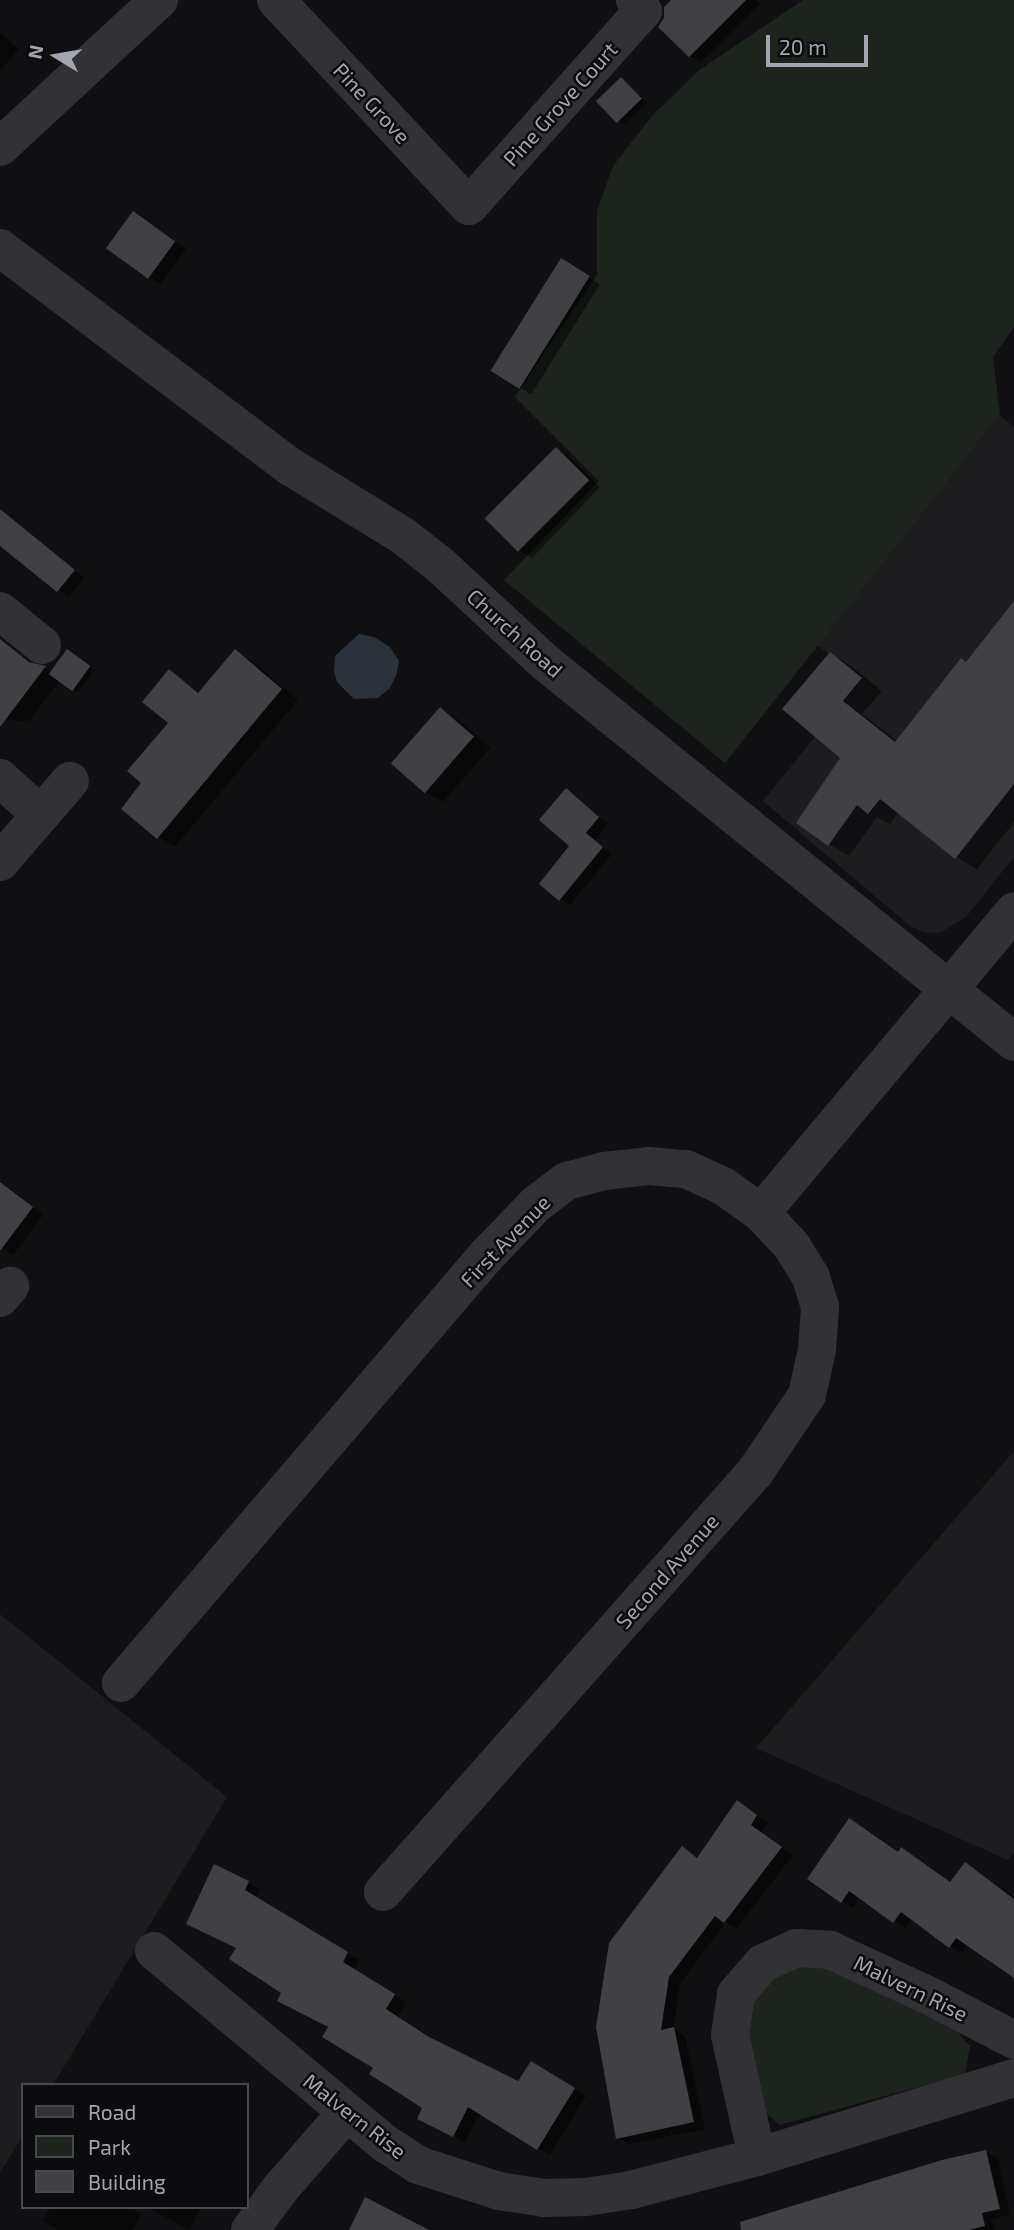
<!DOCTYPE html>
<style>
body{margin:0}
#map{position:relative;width:1014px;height:2230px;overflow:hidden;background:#101012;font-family:"Exo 2",sans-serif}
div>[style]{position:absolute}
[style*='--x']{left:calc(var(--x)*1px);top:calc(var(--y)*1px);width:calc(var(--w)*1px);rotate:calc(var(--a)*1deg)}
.built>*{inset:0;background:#1d1c1e}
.green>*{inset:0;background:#1d241e}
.water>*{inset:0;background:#2b3239}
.shadow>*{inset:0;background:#0007;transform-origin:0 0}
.building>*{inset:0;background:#404045;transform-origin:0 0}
.minor>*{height:38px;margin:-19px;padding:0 19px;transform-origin:19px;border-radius:19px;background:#323236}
span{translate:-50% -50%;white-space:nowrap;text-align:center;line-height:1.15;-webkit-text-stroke:5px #0c0b0d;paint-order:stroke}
.street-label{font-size:21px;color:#a3a6b1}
.legend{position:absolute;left:21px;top:2083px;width:228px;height:126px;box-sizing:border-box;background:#0c0b0d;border:2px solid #48494f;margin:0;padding:9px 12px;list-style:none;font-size:21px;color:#a3a6b1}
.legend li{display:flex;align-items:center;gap:14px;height:35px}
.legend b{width:35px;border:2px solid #48494f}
.north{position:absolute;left:21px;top:21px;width:70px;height:70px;-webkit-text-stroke:5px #0c0b0d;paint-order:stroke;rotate:281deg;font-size:19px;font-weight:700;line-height:28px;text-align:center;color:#a3a6b1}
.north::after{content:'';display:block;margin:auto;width:24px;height:32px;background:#a3a6b1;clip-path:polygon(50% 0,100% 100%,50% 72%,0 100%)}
.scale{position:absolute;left:766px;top:35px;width:102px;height:32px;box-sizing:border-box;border:4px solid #a3a6b1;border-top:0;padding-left:9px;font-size:21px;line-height:24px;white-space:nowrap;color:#a3a6b1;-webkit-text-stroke:5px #0c0b0d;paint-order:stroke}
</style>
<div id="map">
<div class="built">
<i style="clip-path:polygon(1000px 415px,1014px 427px,1014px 857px,966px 917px,939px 933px,924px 932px,911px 927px,763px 801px,862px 679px,817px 645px)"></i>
<i style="clip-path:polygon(1014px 1451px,1014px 1853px,1008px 1860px,756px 1748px)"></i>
<i style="clip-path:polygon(0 1614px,227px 1797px,53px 2085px,23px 2085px,23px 2135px,0 2173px)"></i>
</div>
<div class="green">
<i style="clip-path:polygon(803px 0,1014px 0,1014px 327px,993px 357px,1000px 415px,725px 763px,504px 580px,599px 481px,515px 397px,597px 275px,597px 211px,613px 166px,652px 116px,698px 71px)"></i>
<i style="clip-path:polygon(823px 1964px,964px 2028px,960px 2035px,970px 2046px,965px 2074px,780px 2125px,764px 2112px,743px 2038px,748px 2000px,788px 1966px)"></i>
</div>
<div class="water">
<i style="clip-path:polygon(359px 634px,374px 637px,390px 647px,399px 661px,396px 676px,389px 689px,378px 698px,354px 699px,337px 682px,334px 672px,335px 656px)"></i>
</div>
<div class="shadow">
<i style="clip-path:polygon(674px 0,756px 0,760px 4px,701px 62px,690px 56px)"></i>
<i style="clip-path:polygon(0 33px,19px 49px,0 71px)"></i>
<i style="clip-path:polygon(622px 80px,647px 103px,624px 125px,619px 122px)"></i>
<i style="clip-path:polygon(134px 213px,186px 249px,160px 284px,149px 277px)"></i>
<i style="left:561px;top:260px;width:46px;height:130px;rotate:32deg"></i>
<i style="clip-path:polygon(556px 449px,568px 456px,600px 487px,532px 558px,520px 551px,488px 520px)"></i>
<i style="clip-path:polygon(7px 516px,85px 578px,69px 597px,0 544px,0 524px)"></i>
<i style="clip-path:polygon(1014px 607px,1014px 822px,977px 869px,956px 857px,899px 812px,890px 824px,877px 817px,849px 856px,829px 844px,842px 758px,831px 654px,851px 666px,882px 691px,862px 714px,897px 741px)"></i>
<i style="clip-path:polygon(1px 642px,35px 665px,53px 672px,73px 654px,94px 670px,78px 692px,60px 680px,29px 721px,0 720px)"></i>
<i style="clip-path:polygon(235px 652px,252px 661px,298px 700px,175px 847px,158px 837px,144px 783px,170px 723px,169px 671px,200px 693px)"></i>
<i style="clip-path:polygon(440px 709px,458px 719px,490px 748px,443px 802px,425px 792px,392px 762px)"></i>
<i style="clip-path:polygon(566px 791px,608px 824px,595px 840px,612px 854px,570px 905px,541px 884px,572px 845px)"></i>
<i style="clip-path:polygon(0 1181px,43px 1215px,13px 1255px,0 1247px)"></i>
<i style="clip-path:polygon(748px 1809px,768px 1823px,761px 1833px,793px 1855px,737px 1928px,726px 1922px,680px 1984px,673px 2029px,685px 2036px,705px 2129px,629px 2144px,618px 2138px,682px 1849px,699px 1859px)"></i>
<i style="clip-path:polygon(899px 1853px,951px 1884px,965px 1864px,1014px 1897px,1014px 1975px,968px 1944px,961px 1953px,912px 1918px,906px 1928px,860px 1897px,853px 1908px,809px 1878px)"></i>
<i style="clip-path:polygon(215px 1867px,260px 1889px,256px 1898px,359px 1960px,354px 1970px,406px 2002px,397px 2017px,433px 2041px,519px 2083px,532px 2063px,586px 2096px,550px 2155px,480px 2113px,465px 2142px,431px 2125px,424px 2108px,283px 1992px,238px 1948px)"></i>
<i style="clip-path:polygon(986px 2152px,998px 2159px,1010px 2215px,992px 2219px,995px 2230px,778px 2230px)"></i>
<i style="clip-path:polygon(51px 2207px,129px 2207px,141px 2214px,132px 2230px,58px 2230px,43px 2221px)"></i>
<i style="clip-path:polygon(146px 2207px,201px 2207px,190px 2230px)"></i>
</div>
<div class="building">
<i style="clip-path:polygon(671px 0,746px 0,689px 57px,658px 27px,664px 18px,664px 7px)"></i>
<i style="left:621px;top:77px;width:30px;height:35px;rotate:46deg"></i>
<i style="left:133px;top:211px;width:52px;height:46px;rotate:36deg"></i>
<i style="left:561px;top:258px;width:34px;height:133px;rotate:32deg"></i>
<i style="left:556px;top:447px;width:47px;height:101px;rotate:45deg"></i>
<i style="clip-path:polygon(0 509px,75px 570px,57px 592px,0 546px)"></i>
<i style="clip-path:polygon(1014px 601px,1014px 784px,955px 859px,880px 799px,868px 814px,857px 805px,828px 846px,796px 823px,840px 758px,782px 709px,830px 652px,862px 678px,843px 701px,895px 742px,961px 658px,966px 662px)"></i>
<i style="clip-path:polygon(0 639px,29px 662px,46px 666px,0 727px)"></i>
<i style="left:67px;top:649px;width:29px;height:31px;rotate:36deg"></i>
<i style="clip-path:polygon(235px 649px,282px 689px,157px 839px,121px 809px,141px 783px,127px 771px,168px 723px,142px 702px,169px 669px,198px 693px)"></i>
<i style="left:440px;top:707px;width:45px;height:75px;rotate:41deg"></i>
<i style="clip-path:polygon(566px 788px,599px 817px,586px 833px,603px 847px,559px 901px,539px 884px,569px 846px,539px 820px)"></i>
<i style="clip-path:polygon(0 1182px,33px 1207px,0 1251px)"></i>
<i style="clip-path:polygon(737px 1800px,757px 1815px,751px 1825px,782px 1847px,724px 1923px,715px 1916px,669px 1977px,661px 2030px,674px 2027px,694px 2122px,616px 2139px,596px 2027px,609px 1943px,682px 1846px,697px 1858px)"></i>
<i style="clip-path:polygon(849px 1818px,898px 1852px,901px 1847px,950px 1882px,965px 1862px,1014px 1899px,1014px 1978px,956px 1938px,949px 1948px,901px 1912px,893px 1923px,849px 1891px,841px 1903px,807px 1879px)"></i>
<i style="clip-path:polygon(214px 1864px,249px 1881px,245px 1890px,348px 1952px,343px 1962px,395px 1994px,386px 2009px,429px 2037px,518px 2081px,531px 2061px,575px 2088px,537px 2150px,468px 2107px,453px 2137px,417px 2119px,422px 2108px,369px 2074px,373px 2068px,322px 2037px,328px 2027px,277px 2001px,281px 1993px,229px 1959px,236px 1948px,186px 1924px)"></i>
<i style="clip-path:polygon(986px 2150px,1000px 2209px,982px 2213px,985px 2226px,969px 2230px,741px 2230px,740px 2222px,942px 2160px)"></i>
<i style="clip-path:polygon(365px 2197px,429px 2230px,349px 2230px)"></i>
</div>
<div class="minor">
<i style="--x:276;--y:0;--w:282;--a:46.9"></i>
<i style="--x:469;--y:206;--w:261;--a:-48.3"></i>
<i style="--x:643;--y:11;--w:14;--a:-126"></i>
<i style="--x:0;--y:147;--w:217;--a:-42.8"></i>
<i style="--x:0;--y:248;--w:364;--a:37"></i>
<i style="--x:291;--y:467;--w:132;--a:31.6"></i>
<i style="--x:403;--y:536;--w:46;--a:37.9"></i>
<i style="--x:439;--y:564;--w:146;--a:42.8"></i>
<i style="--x:546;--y:663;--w:602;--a:39"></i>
<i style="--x:0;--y:611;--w:54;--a:39"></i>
<i style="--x:0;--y:778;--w:55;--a:42.1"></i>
<i style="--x:0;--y:862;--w:107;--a:-49.2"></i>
<i style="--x:0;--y:1298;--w:16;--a:-50"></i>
<i style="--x:121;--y:1683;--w:562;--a:-49.48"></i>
<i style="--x:486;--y:1256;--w:72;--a:-46.1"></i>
<i style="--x:536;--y:1204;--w:39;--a:-37"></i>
<i style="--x:567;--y:1181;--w:38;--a:-15"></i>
<i style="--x:604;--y:1171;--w:45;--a:-6.3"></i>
<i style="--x:649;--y:1166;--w:37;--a:5"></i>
<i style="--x:686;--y:1169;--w:41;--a:24.7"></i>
<i style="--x:723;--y:1186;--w:47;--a:35.4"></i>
<i style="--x:761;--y:1213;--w:394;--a:-50"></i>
<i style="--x:383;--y:1892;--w:561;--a:-48.47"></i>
<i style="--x:755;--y:1472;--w:93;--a:-56"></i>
<i style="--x:807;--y:1395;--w:46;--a:-77.5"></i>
<i style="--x:817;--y:1350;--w:43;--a:-86"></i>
<i style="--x:820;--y:1307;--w:31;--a:-107"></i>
<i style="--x:811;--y:1277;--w:36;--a:-122"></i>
<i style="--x:792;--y:1246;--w:45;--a:-133.2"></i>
<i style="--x:154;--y:1951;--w:302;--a:39.8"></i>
<i style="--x:386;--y:2144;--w:38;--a:33"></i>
<i style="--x:418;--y:2165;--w:85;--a:17.8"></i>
<i style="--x:499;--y:2191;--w:46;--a:8.8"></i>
<i style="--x:544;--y:2198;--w:42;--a:-1.4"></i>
<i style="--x:586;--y:2197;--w:46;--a:-8.8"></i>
<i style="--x:631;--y:2190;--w:130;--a:-14.7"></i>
<i style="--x:757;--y:2157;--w:269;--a:-17.1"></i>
<i style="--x:757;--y:2157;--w:125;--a:-102.5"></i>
<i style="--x:730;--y:2035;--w:41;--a:-81.7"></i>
<i style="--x:736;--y:1994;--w:41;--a:-48.9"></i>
<i style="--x:763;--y:1963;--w:37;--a:-24"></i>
<i style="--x:797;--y:1948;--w:33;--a:3"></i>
<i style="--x:830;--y:1950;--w:110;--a:24.7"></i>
<i style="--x:930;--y:1996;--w:95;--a:27.6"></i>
<i style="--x:250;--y:2230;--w:51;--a:-53.8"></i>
<i style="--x:280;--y:2189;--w:102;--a:-49"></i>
</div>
<div class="street-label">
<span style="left:372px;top:103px;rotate:47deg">Pine Grove</span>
<span style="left:560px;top:104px;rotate:-48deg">Pine Grove Court</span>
<span style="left:515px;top:633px;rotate:42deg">Church Road</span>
<span style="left:505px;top:1241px;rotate:-46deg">First Avenue</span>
<span style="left:667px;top:1571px;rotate:-49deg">Second Avenue</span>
<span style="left:911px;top:1988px;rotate:26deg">Malvern Rise</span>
<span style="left:355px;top:2116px;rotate:38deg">Malvern Rise</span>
</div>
<ul class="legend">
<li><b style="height:9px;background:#323236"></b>Road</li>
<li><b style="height:19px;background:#1d241e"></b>Park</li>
<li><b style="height:19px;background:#404045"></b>Building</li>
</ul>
<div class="north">N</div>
<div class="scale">20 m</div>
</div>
